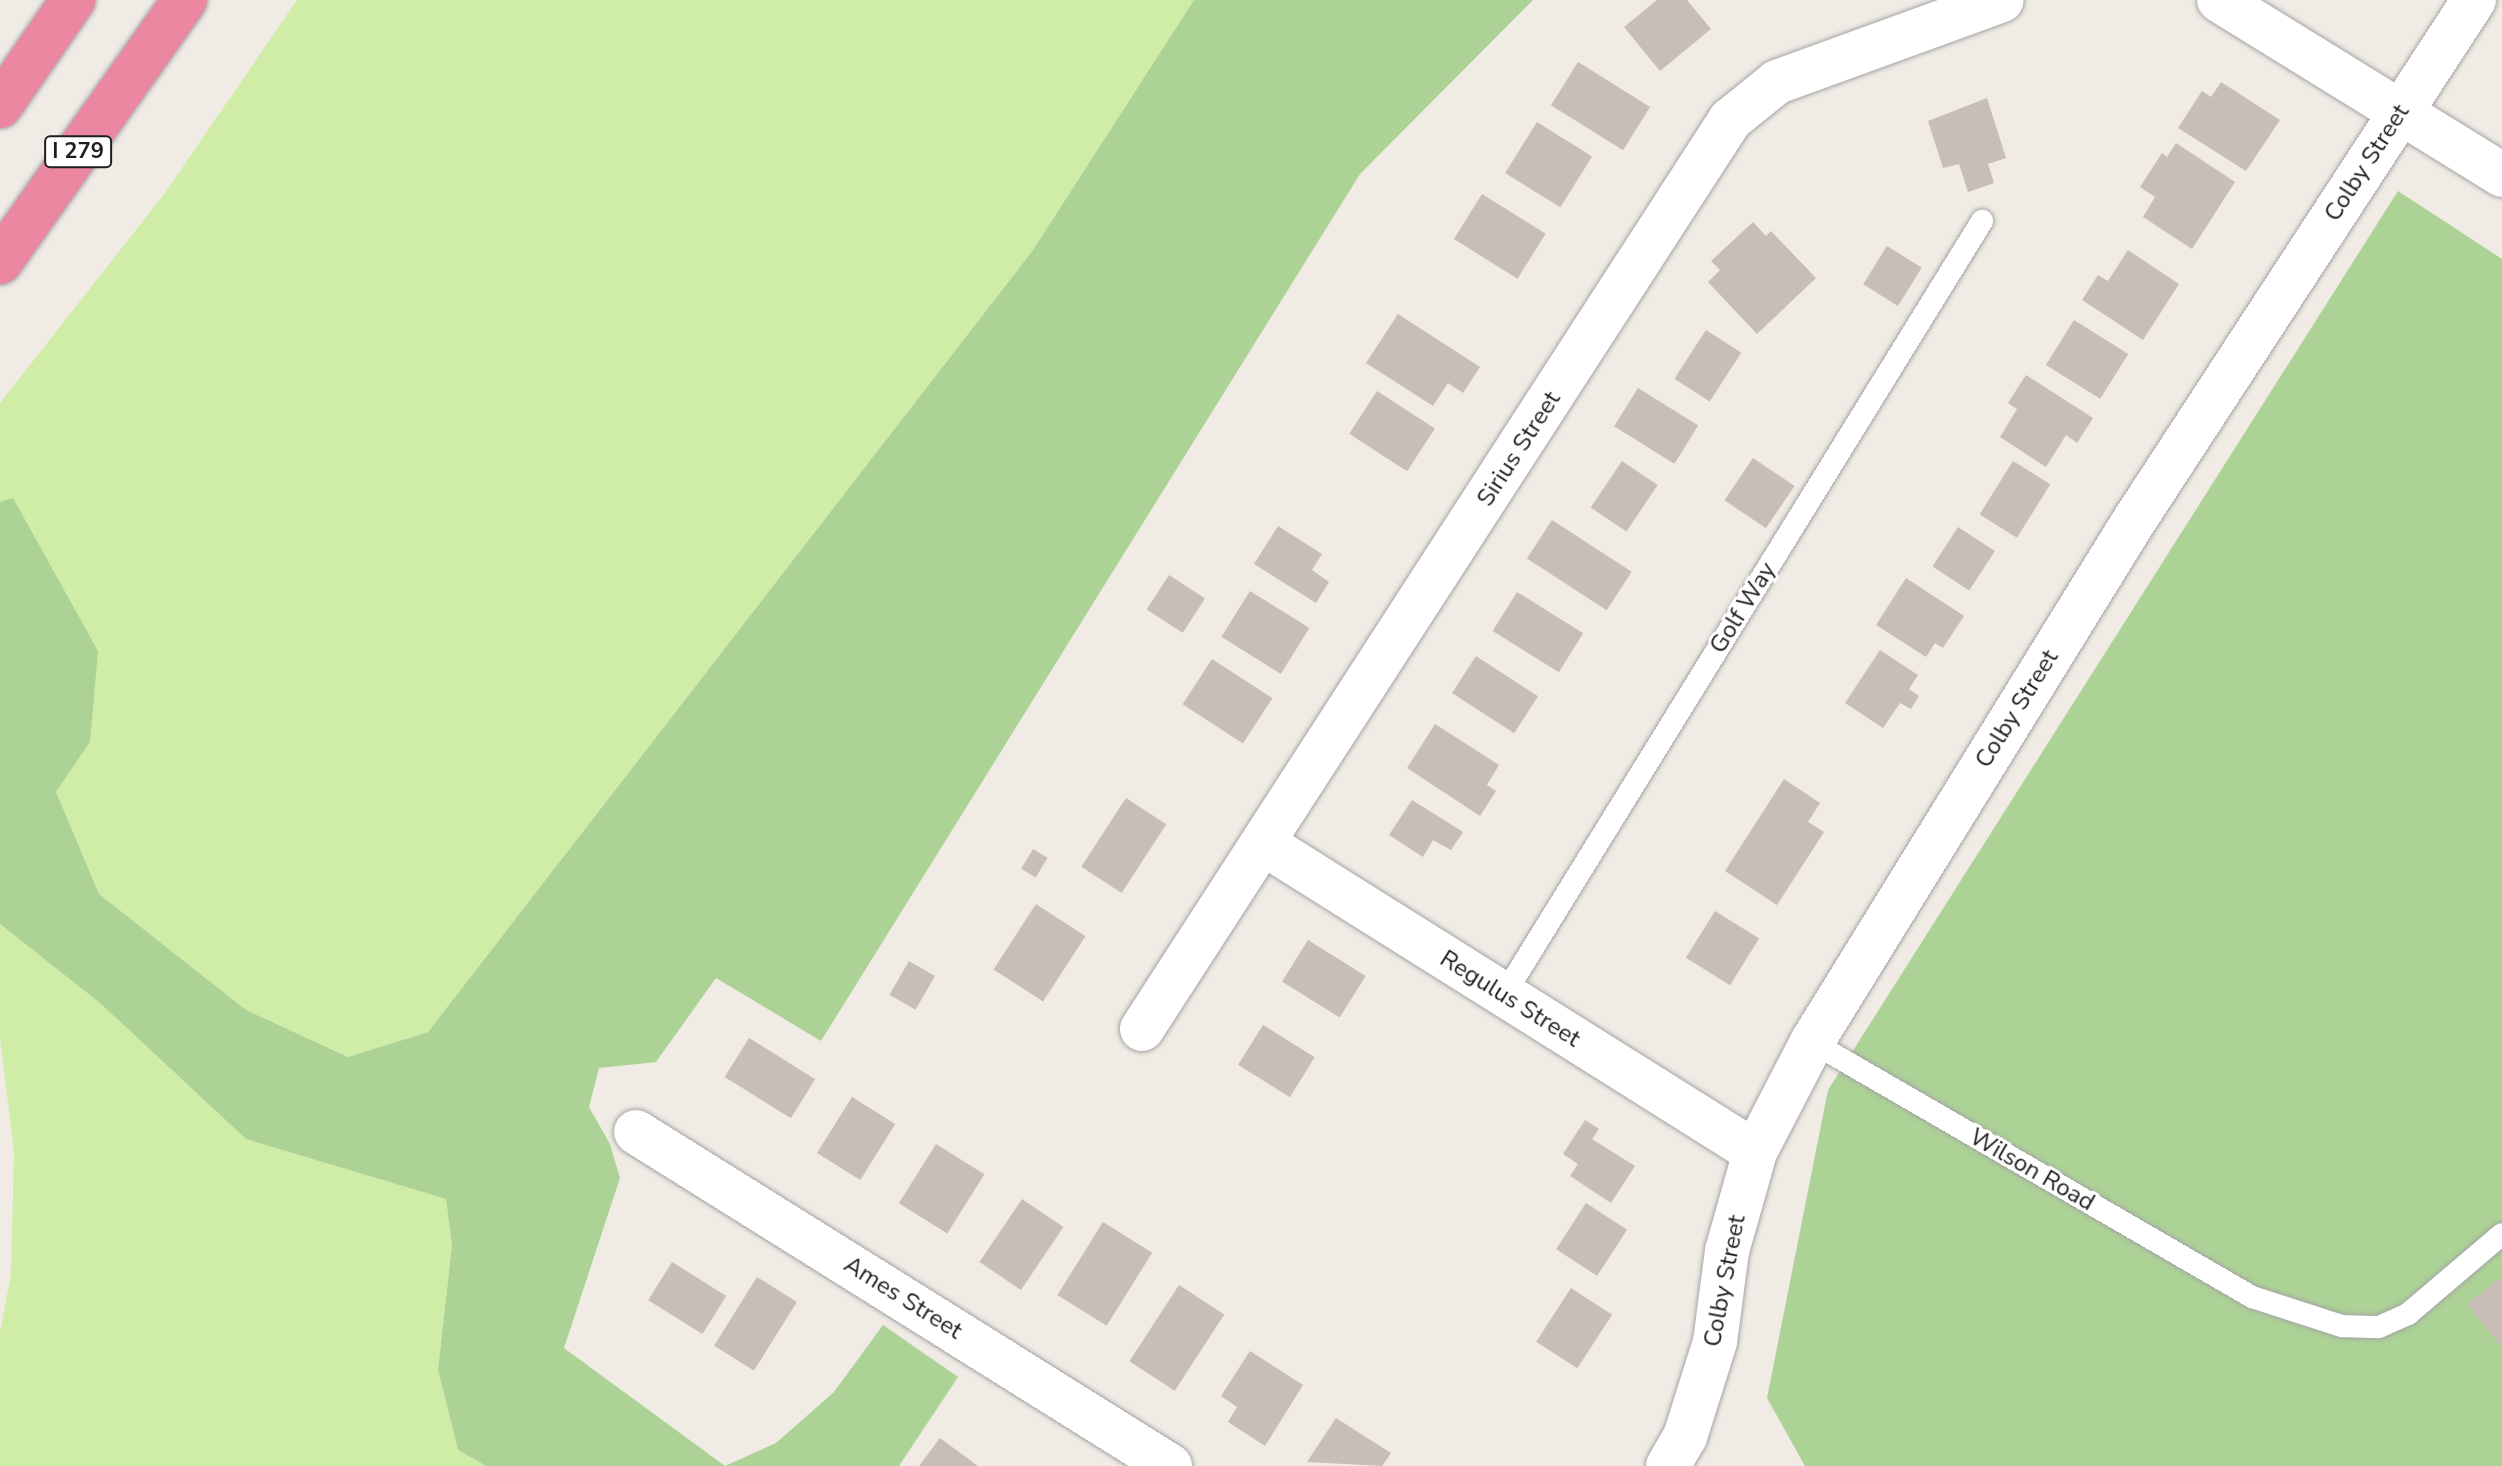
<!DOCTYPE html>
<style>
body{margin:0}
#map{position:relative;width:2502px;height:1466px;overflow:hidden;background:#f0ebe4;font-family:"Nunito Sans",sans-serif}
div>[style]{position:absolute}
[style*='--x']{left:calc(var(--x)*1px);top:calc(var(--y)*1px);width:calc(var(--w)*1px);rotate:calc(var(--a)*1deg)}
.grass>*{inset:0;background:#cfeda7}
.forest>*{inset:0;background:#acd296}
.building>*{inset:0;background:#c8bdb7;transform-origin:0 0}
.roads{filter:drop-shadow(0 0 2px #a5a5a5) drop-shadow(0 0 2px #a5a5a5)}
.service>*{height:22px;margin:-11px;padding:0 11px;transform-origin:11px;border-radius:11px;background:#fff}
.minor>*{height:44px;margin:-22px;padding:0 22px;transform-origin:22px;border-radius:22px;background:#fff}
.tertiary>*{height:44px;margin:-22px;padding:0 22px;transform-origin:22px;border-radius:22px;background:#fff}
.motorway>*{height:44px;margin:-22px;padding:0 22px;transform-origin:22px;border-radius:22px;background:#ec87a2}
span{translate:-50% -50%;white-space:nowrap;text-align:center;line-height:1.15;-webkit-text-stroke:6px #fff;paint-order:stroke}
.shield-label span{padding:2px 6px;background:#fff;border:2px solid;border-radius:6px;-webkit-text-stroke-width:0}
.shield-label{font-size:22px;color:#1e1e1e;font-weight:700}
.street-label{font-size:24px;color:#1e1e1e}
</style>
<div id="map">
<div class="grass">
<i style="clip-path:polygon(297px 0,1194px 0,1033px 250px,428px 1032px,348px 1057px,246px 1010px,99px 894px,56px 792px,90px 742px,13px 499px,0 502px,0 403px,165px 193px)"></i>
<i style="clip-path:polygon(0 924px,100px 1003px,246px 1139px,446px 1199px,452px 1245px,438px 1370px,458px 1450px,486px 1466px,0 1466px,0 1333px,11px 1273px,14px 1152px,0 1039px)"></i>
</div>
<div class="forest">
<i style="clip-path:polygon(1194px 0,1533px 0,1360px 174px,821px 1041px,716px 978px,656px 1062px,599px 1068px,589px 1107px,610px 1144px,620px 1178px,564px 1348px,725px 1466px,776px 1443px,834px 1392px,883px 1325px,958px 1377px,899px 1466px,486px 1466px,458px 1450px,438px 1370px,452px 1245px,446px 1199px,246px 1139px,100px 1003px,0 924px,0 502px,13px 498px,98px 651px,90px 742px,56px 792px,99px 894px,246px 1010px,348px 1057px,428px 1032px,1033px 250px)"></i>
<i style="clip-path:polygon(2398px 191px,2502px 259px,2502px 1466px,1805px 1466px,1767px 1398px,1828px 1090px)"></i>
</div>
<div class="building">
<i style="clip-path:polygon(1657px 0,1687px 0,1711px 29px,1660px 71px,1624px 27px)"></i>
<i style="left:1578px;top:62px;width:85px;height:51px;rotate:32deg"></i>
<i style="clip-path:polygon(2221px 82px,2280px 120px,2246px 171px,2178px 128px,2202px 91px,2211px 97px)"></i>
<i style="clip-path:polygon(1987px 98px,2006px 158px,1988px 164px,1994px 183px,1968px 192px,1959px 164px,1943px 168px,1928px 121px)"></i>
<i style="left:1537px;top:122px;width:65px;height:60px;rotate:32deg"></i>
<i style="clip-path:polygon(2176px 143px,2235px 182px,2192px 249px,2143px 217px,2155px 197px,2140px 187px,2162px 153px,2167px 157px)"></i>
<i style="left:1482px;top:194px;width:75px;height:53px;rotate:32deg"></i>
<i style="clip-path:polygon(1753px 222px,1766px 236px,1771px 231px,1816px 278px,1757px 334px,1708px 282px,1720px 270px,1711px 261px)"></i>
<i style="left:1887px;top:246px;width:41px;height:45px;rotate:32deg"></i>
<i style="clip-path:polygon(2128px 250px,2179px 284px,2143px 340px,2082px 300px,2098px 275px,2108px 281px)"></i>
<i style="clip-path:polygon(1398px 314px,1480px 367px,1463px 393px,1448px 383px,1433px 406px,1366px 363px)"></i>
<i style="left:2074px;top:320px;width:64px;height:53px;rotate:32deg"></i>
<i style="left:1706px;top:330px;width:42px;height:58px;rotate:33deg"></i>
<i style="clip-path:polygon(2026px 375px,2093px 418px,2077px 443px,2066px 435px,2046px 467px,2000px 437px,2017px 409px,2008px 403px)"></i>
<i style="left:1638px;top:388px;width:71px;height:45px;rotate:32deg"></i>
<i style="left:1377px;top:391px;width:69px;height:51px;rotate:33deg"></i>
<i style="left:1753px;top:458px;width:50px;height:51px;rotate:34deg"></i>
<i style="left:1622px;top:461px;width:43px;height:56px;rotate:34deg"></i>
<i style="left:2013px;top:461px;width:44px;height:63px;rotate:32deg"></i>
<i style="left:1552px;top:520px;width:95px;height:46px;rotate:33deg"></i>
<i style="clip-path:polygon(1278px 526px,1322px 554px,1312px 570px,1329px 582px,1316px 603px,1254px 564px)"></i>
<i style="left:1958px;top:527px;width:44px;height:47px;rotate:33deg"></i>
<i style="left:1169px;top:575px;width:43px;height:41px;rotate:33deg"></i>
<i style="clip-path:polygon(1906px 578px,1964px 616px,1943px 648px,1935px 643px,1926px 657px,1876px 625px)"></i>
<i style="left:1250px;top:591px;width:70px;height:54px;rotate:32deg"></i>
<i style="left:1517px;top:592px;width:78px;height:46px;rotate:32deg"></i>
<i style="clip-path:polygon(1880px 650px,1918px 675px,1909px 689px,1919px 696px,1911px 709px,1900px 703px,1883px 728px,1845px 703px)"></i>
<i style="left:1476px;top:656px;width:74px;height:44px;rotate:33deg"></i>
<i style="left:1212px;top:659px;width:72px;height:54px;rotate:33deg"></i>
<i style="clip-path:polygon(1435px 724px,1499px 765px,1487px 785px,1496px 791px,1480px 816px,1407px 768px)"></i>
<i style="clip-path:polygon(1784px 779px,1820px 803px,1808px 822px,1824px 832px,1777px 905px,1725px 871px)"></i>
<i style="left:1126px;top:798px;width:48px;height:82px;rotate:33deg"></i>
<i style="clip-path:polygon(1412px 800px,1463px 832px,1451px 850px,1433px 840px,1423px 857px,1389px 835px)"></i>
<i style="left:1033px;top:849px;width:17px;height:23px;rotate:31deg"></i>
<i style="left:1036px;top:904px;width:59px;height:78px;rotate:33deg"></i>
<i style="left:1715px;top:911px;width:52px;height:55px;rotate:32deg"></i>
<i style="left:1308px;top:940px;width:68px;height:49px;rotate:32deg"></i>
<i style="left:909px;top:961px;width:30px;height:39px;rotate:30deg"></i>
<i style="left:1263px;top:1025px;width:61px;height:47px;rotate:32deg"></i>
<i style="left:749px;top:1038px;width:78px;height:46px;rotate:32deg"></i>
<i style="left:852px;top:1097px;width:51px;height:66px;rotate:32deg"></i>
<i style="clip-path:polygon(1585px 1120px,1599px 1129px,1592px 1139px,1635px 1166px,1611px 1203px,1570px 1176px,1578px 1164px,1563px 1154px)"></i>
<i style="left:936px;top:1144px;width:57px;height:70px;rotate:32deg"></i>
<i style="left:1022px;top:1199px;width:50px;height:76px;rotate:34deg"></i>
<i style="left:1586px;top:1203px;width:49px;height:55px;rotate:33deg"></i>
<i style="left:1103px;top:1222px;width:58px;height:86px;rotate:32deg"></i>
<i style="left:672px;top:1262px;width:64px;height:45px;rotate:32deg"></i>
<i style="left:757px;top:1277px;width:47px;height:81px;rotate:32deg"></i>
<i style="clip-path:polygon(2502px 1277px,2502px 1348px,2467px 1304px)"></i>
<i style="left:1179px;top:1285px;width:54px;height:91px;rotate:33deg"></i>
<i style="left:1571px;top:1288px;width:49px;height:64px;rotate:33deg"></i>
<i style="clip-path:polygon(1250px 1351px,1303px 1385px,1265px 1446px,1228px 1422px,1237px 1407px,1221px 1396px)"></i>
<i style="clip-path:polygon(1336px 1418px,1391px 1453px,1382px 1466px,1307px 1462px)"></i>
<i style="clip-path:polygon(940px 1438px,978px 1466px,919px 1466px)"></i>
</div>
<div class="roads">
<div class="service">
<i style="--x:1504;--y:995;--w:910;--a:-58.3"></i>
<i style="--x:1812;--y:1042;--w:509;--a:30.09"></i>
<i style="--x:2252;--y:1297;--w:95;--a:17.9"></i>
<i style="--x:2342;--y:1326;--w:37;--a:2"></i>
<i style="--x:2379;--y:1327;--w:32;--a:-24"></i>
<i style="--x:2408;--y:1314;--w:123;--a:-40.4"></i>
</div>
<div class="minor">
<i style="--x:2219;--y:0;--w:333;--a:31.7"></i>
<i style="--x:1266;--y:845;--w:577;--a:32.12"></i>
<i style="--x:1142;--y:1029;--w:1083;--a:-57.1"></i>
<i style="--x:1730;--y:120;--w:60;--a:-39"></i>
<i style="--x:1777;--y:82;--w:239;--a:-20"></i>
<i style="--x:636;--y:1132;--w:630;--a:32.02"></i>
</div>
<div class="tertiary">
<i style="--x:1668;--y:1466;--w:34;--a:-60"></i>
<i style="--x:1685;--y:1437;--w:100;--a:-72.5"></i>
<i style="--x:1715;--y:1342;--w:92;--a:-82.5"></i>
<i style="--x:1727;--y:1251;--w:103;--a:-74.2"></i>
<i style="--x:1755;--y:1152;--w:124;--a:-62.6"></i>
<i style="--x:1812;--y:1042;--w:609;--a:-58.29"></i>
<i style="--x:2132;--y:524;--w:626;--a:-56.87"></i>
</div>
<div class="motorway">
<i style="--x:0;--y:106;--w:129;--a:-55.4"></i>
<i style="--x:0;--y:262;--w:321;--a:-54.8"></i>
</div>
</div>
<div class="shield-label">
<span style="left:78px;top:152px">I 279</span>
</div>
<div class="street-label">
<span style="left:2367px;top:163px;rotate:-57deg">Colby Street</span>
<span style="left:1519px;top:449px;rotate:-57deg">Sirius Street</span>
<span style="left:1743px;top:608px;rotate:-58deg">Golf Way</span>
<span style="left:2017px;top:709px;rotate:-58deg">Colby Street</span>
<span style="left:1510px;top:999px;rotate:32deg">Regulus Street</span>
<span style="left:2032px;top:1170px;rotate:30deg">Wilson Road</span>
<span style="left:1725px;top:1281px;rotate:-79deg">Colby Street</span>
<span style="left:903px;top:1298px;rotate:32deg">Ames Street</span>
</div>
</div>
